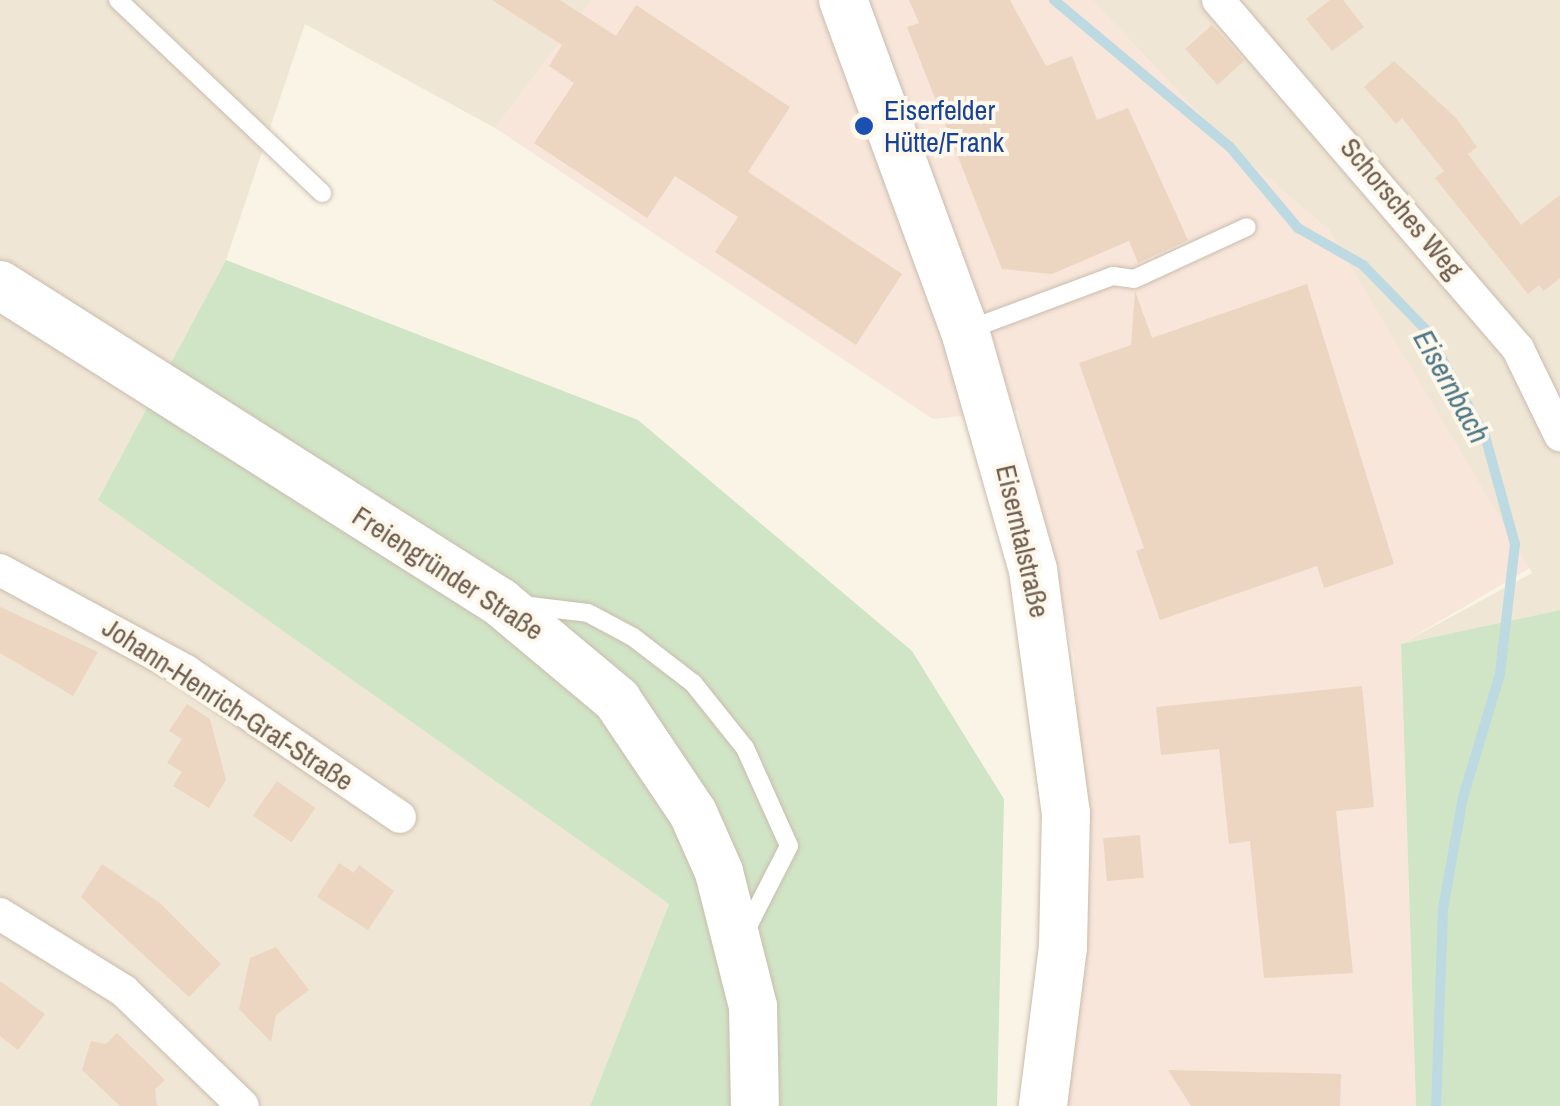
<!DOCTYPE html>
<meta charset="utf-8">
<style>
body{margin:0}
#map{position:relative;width:1560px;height:1106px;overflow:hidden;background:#f9f4e6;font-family:"Archivo Narrow",sans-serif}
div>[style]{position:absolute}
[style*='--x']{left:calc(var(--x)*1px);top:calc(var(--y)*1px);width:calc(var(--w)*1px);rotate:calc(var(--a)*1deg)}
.residential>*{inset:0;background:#f0e6d5}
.commercial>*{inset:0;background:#f8e6db}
.green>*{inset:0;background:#d0e5c6}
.stream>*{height:10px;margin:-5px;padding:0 5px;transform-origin:5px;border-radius:5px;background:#bdd9e1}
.building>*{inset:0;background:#ecd5c1;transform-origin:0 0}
.roads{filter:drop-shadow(0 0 2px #cabcad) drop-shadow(0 0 2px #cabcad)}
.service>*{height:18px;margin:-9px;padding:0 9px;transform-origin:9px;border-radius:9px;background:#fff}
.minor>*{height:32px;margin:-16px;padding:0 16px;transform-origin:16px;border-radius:16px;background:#fff}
.secondary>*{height:48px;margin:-24px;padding:0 24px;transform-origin:24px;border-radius:24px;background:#fff}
.dots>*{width:28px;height:28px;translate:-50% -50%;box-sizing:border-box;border:5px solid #fdf7ec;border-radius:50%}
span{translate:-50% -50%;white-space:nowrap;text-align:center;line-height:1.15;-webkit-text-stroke:8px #fdf7ec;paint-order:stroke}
.transit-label{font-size:28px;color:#164399}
.left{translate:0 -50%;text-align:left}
.street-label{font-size:28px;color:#705d4e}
.water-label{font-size:30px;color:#4d7887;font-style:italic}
</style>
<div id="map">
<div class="residential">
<i style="clip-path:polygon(0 0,592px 0,495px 128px,305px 24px,226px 260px,99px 500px,669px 904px,590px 1106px,0 1106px)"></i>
<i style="clip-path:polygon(1092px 0,1560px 0,1560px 610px,1401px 644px,1532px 573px,1329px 230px,1230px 147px)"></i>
</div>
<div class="commercial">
<i style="clip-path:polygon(592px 0,1092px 0,1230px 147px,1329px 230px,1530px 568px,1401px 644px,1416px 1106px,1062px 1106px,1084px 838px,1074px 656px,1018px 410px,933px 419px,495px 128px)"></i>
</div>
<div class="green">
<i style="clip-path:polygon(226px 260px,638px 420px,912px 651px,1004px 799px,997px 1106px,590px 1106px,669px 904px,98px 500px)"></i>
<i style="clip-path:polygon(1560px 610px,1560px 1106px,1416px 1106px,1401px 644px)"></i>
</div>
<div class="stream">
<i style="--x:1054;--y:0;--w:229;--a:39.9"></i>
<i style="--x:1230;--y:147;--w:106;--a:50"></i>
<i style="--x:1298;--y:228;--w:75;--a:29.6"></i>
<i style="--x:1363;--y:265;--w:91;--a:45.9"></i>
<i style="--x:1426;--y:330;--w:121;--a:60.9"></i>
<i style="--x:1485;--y:436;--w:112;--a:74.5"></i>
<i style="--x:1515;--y:544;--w:131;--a:96.6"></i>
<i style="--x:1500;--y:674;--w:128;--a:106.7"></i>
<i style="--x:1463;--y:797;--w:114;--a:100.1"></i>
<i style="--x:1443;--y:909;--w:197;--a:92"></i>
</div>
<div class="building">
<i style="clip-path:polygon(492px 0,560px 0,616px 36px,636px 5px,790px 107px,748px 172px,902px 274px,856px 345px,715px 252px,738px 217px,675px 176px,647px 218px,534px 143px,574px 83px,549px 66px,562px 45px)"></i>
<i style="clip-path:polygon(909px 0,1010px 0,1046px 66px,1072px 56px,1097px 120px,1128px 108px,1188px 240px,1138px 263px,1129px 241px,1052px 274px,1002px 269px,907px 27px,919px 23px)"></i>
<i style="clip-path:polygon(1330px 0,1343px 0,1364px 27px,1332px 51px,1306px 19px)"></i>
<i style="left:1212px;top:25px;width:48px;height:36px;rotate:48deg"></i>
<i style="clip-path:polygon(1394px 61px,1456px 118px,1477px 147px,1468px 154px,1521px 225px,1560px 195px,1560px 278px,1544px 291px,1539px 285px,1528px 294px,1435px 178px,1444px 171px,1402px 118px,1396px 124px,1364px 87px)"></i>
<i style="clip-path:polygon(1307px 284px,1394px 564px,1324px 588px,1317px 566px,1160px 620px,1136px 551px,1144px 548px,1079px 363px,1131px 345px,1135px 291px,1152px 338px)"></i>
<i style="clip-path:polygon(0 607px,98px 652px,73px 696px,0 653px)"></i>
<i style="clip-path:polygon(1362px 686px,1374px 807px,1336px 811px,1353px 973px,1264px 978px,1250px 841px,1229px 844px,1219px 749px,1161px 755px,1156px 707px)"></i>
<i style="clip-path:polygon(187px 704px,210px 719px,226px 780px,209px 808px,173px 786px,182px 772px,167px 763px,182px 739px,169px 731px)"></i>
<i style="left:277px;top:781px;width:47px;height:42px;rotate:35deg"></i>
<i style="left:1140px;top:835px;width:43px;height:37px;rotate:85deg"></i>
<i style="clip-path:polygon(339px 863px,354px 873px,359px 865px,394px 891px,368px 930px,317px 897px)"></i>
<i style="clip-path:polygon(102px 864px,160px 903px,221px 964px,189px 997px,81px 897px)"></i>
<i style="clip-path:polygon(276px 947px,309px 990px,276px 1015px,271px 1042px,239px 1009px,250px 958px)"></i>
<i style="clip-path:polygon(0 981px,45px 1014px,18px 1050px,0 1036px)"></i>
<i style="clip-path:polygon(117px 1033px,165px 1080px,155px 1089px,157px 1106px,120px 1106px,82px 1070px,91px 1041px,106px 1044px)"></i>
<i style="clip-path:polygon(1168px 1070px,1341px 1074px,1340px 1106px,1191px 1106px)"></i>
</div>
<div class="roads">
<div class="service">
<i style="--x:118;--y:0;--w:281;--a:43.4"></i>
<i style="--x:965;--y:331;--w:158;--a:-20.4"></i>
<i style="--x:1113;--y:276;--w:21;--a:8"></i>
<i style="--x:1134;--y:279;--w:124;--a:-24.7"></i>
<i style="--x:522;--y:605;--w:66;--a:6.9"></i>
<i style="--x:588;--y:613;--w:51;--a:28.1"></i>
<i style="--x:633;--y:637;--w:76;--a:37.5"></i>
<i style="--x:693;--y:683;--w:83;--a:51.3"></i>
<i style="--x:745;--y:748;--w:107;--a:65.8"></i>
<i style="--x:789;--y:846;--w:99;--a:117.1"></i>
</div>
<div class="minor">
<i style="--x:1218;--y:0;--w:460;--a:49.3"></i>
<i style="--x:1518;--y:349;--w:96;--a:64"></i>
<i style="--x:0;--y:570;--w:212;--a:28.5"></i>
<i style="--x:186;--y:671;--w:259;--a:34.3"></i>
<i style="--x:0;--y:914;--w:146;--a:31.8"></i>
<i style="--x:124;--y:991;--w:165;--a:44"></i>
</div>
<div class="secondary">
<i style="--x:843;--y:0;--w:353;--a:69.8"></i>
<i style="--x:965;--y:331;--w:248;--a:74.1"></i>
<i style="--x:1033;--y:570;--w:245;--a:82.3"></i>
<i style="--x:1066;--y:813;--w:134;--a:91.3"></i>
<i style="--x:1063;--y:947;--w:160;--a:97.2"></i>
<i style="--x:0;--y:285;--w:592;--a:32.37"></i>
<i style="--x:500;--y:602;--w:153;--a:39.9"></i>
<i style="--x:617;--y:700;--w:136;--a:56.1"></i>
<i style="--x:693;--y:813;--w:64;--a:66.2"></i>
<i style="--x:719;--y:872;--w:138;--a:75.8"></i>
<i style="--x:753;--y:1006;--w:100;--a:88.9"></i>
</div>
</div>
<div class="dots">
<i style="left:864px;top:126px;background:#1a4fb4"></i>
</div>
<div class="transit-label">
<span class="left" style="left:884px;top:126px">Eiserfelder<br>Hütte/Frank</span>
</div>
<div class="street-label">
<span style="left:1402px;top:208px;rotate:50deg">Schorsches Weg</span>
<span style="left:1023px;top:541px;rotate:77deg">Eiserntalstraße</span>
<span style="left:448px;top:573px;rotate:33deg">Freiengründer Straße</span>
<span style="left:228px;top:704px;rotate:33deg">Johann-Henrich-Graf-Straße</span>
</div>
<div class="water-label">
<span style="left:1452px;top:386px;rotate:61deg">Eisernbach</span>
</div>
</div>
